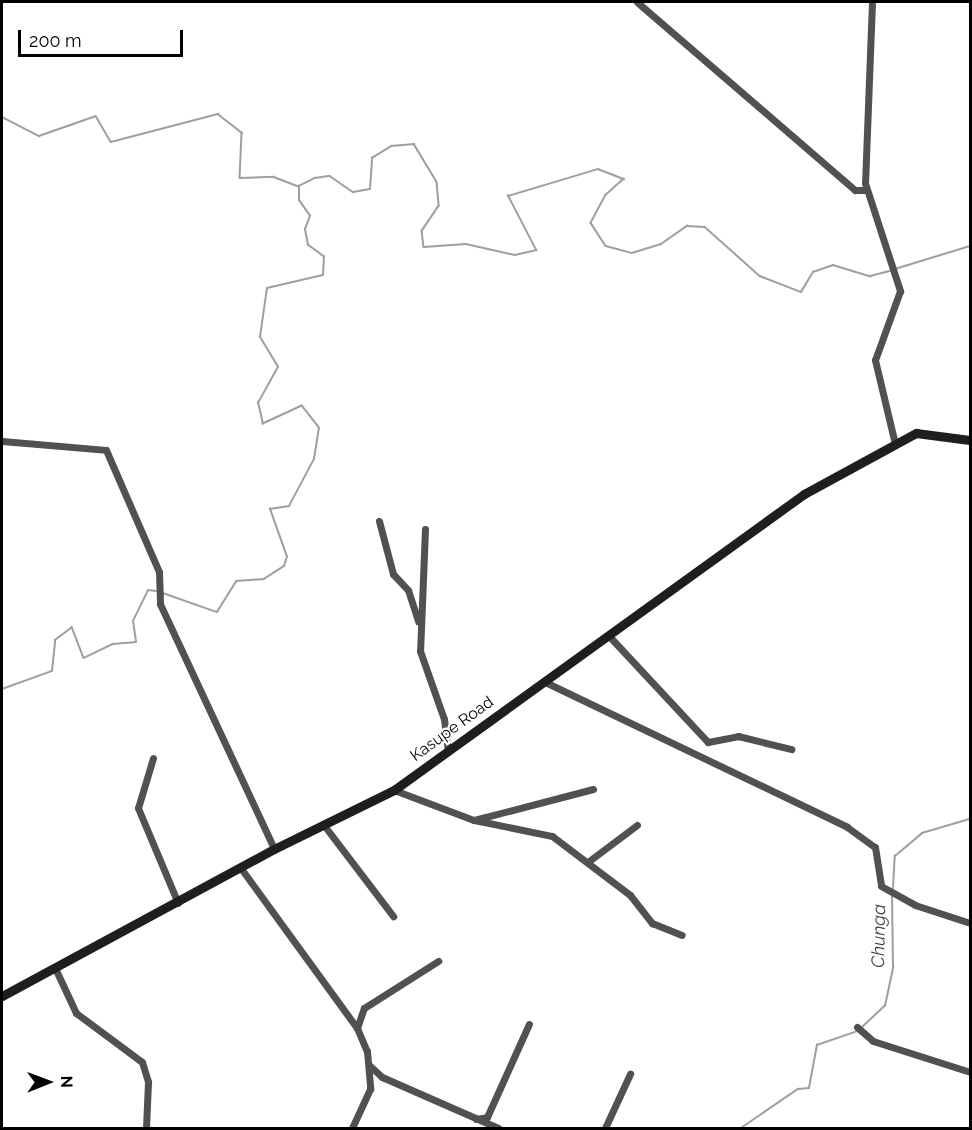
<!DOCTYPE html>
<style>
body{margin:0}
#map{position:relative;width:972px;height:1130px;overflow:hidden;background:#fff;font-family:Raleway,sans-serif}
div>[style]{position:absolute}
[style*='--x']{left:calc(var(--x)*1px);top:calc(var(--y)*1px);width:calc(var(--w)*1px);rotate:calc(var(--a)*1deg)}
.stream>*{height:1.5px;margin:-0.75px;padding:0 0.75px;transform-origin:0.75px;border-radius:0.75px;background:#9f9f9f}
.street>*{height:7px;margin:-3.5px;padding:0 3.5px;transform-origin:3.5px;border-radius:3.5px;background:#515151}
.secondary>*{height:9px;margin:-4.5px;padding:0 4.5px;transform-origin:4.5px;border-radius:4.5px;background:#1e1e1e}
span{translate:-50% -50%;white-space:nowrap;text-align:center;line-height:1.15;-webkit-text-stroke:4.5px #fff;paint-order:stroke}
.street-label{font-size:16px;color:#000}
.water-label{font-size:18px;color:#404040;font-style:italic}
.frame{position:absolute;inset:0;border:3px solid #000;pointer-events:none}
.north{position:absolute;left:18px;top:1052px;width:60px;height:60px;-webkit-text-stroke:4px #fff;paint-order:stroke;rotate:89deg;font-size:16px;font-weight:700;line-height:24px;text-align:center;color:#000}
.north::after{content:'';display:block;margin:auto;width:21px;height:27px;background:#000;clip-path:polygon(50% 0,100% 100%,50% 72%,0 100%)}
.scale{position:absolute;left:18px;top:30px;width:165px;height:27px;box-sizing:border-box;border:3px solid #000;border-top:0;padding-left:8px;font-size:18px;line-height:21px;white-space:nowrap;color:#000;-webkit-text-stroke:4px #fff;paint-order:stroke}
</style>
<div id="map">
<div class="stream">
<i style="--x:2;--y:117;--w:42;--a:27.2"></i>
<i style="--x:39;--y:136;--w:60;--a:-19.3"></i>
<i style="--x:96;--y:116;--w:30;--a:60"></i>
<i style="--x:111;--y:142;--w:111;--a:-14.7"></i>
<i style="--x:218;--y:114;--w:31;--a:38"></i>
<i style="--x:242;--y:133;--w:45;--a:92.5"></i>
<i style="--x:240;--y:178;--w:34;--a:-2"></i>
<i style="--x:274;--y:177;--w:26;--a:21"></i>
<i style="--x:895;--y:269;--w:78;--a:-17"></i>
<i style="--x:163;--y:593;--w:57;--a:19.4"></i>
<i style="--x:217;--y:612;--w:36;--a:-58"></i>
<i style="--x:236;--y:581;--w:28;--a:-4"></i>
<i style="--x:264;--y:579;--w:24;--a:-33"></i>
<i style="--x:284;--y:566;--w:9;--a:-72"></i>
<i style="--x:287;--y:557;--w:51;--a:-109.5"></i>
<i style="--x:270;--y:509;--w:19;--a:-9"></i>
<i style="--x:289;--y:506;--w:53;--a:-62"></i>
<i style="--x:314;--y:459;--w:31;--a:-81"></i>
<i style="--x:319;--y:428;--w:28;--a:-128"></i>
<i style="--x:302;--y:406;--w:43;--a:155.2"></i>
<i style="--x:263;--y:424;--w:22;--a:-103"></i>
<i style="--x:258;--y:403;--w:41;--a:-60.9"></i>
<i style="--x:278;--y:367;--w:35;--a:-121"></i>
<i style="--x:260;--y:337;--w:49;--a:-81.9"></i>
<i style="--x:267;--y:288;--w:57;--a:-13.1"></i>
<i style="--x:323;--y:275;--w:18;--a:-87"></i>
<i style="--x:324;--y:257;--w:20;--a:-143"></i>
<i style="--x:308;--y:245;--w:16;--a:-101"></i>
<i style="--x:305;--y:229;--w:14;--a:-69"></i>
<i style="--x:310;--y:216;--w:19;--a:-125"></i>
<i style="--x:299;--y:200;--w:14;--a:-90"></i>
<i style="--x:299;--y:186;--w:18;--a:-27"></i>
<i style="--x:315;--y:178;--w:15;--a:-8"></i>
<i style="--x:330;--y:176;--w:28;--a:35"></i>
<i style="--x:353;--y:192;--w:17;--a:-10"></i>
<i style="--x:370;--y:189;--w:31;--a:-86"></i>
<i style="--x:372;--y:158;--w:22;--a:-32"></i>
<i style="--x:391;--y:146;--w:23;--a:-5"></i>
<i style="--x:414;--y:144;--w:44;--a:58.8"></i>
<i style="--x:437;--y:182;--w:24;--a:85"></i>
<i style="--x:439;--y:206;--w:30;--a:124"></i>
<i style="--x:422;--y:231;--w:16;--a:83"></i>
<i style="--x:424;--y:247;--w:42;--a:-4.1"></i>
<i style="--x:466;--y:244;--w:50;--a:12.7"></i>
<i style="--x:515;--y:255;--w:22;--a:-13"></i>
<i style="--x:536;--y:250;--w:61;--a:-117.4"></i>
<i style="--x:508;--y:196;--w:94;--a:-16.7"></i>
<i style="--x:598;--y:169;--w:28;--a:21"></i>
<i style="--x:624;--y:179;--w:24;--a:138"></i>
<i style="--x:606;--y:195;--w:32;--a:118"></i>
<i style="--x:591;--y:223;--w:27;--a:57"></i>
<i style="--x:606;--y:246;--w:27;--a:15"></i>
<i style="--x:632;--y:253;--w:30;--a:-17"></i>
<i style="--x:661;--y:244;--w:32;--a:-35"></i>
<i style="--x:687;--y:226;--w:18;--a:3"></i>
<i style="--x:705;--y:227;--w:74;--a:41.7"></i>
<i style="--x:760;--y:276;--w:44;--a:21.3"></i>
<i style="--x:801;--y:292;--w:23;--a:-59"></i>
<i style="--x:813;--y:272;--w:21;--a:-19"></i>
<i style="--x:833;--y:265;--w:39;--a:17"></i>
<i style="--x:870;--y:276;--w:21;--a:-14"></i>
<i style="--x:2;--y:689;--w:53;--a:-19.8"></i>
<i style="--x:52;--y:671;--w:31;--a:-84"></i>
<i style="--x:55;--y:640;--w:21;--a:-37"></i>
<i style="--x:72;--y:627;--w:33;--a:69"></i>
<i style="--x:84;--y:658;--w:32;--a:-26"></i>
<i style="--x:113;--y:644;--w:23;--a:-5"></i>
<i style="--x:136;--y:642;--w:21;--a:-98"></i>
<i style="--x:133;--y:621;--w:34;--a:-64"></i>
<i style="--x:148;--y:590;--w:8;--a:7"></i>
<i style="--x:893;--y:889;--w:33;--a:-87"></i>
<i style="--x:895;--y:856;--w:35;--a:-40"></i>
<i style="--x:922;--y:833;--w:50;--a:-16.3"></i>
<i style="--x:861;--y:1028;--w:33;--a:-43"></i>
<i style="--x:885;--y:1006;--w:40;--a:-78"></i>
<i style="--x:893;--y:967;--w:70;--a:-90.8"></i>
<i style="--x:741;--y:1128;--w:69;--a:-34.4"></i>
<i style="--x:798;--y:1089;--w:11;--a:-5"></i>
<i style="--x:809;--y:1088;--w:44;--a:-79.5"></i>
<i style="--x:817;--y:1045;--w:43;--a:-18.9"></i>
</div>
<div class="street">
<i style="--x:637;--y:2;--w:288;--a:40.8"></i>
<i style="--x:855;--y:190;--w:11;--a:0"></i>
<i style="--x:872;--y:2;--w:181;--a:92.2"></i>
<i style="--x:865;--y:183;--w:114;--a:72"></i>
<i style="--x:900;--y:291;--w:73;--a:109.9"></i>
<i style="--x:875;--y:360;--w:86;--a:76.6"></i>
<i style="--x:2;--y:441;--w:104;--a:4.9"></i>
<i style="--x:106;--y:450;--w:133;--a:66.5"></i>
<i style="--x:159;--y:572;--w:32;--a:88"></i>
<i style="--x:160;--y:604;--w:270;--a:65"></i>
<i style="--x:379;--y:521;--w:55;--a:75.2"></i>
<i style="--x:393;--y:574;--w:22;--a:47"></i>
<i style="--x:408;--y:590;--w:33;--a:72"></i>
<i style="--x:425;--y:529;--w:122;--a:92.3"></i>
<i style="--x:420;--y:651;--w:72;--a:70.6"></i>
<i style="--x:444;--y:719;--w:31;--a:83"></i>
<i style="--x:609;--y:636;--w:145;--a:47"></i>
<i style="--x:708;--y:742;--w:31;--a:-11"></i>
<i style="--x:738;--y:736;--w:55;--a:13.8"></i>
<i style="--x:545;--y:682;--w:335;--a:25.6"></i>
<i style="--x:847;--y:827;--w:34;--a:36"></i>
<i style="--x:875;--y:847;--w:39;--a:81"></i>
<i style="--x:881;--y:886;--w:39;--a:29"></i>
<i style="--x:915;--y:905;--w:58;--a:18.1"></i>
<i style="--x:153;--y:758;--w:52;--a:106.7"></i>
<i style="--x:138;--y:808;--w:103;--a:67.2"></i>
<i style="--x:394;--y:790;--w:85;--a:20.6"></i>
<i style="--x:474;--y:820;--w:123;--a:-14.6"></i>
<i style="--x:474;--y:820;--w:80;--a:11.6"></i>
<i style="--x:552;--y:836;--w:98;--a:37.1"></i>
<i style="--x:630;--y:895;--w:36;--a:52"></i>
<i style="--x:652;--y:923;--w:32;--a:22"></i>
<i style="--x:323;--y:824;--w:116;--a:52.7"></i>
<i style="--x:589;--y:861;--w:60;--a:-36.9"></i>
<i style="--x:240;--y:867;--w:199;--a:54"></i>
<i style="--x:357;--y:1028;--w:25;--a:67"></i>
<i style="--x:367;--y:1051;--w:38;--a:85"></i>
<i style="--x:370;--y:1089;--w:43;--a:114.8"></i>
<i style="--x:55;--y:968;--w:50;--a:65"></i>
<i style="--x:76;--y:1013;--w:82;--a:36.6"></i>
<i style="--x:142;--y:1062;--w:21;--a:73"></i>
<i style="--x:148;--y:1082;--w:46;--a:92.5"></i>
<i style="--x:857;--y:1027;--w:21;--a:41"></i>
<i style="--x:873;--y:1041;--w:102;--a:17.7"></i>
<i style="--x:357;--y:1028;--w:21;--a:-71"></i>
<i style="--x:364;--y:1008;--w:88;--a:-32.4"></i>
<i style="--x:369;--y:1065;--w:18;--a:43"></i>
<i style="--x:382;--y:1077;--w:127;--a:23.7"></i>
<i style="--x:476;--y:1119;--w:11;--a:-10"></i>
<i style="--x:487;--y:1117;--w:102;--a:-65.7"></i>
<i style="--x:605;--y:1128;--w:60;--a:-65.2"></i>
</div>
<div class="secondary">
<i style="--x:2;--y:996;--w:309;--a:-28.4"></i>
<i style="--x:274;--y:849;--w:134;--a:-26.2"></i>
<i style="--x:394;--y:790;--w:506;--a:-35.83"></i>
<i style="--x:804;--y:494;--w:128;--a:-28.6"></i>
<i style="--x:916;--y:433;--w:54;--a:7.4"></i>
</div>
<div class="street-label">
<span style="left:452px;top:729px;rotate:-36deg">Kasupe Road</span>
</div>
<div class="water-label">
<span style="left:879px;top:936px;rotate:-89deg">Chunga</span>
</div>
<div class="frame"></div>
<div class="north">N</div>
<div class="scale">200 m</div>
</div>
